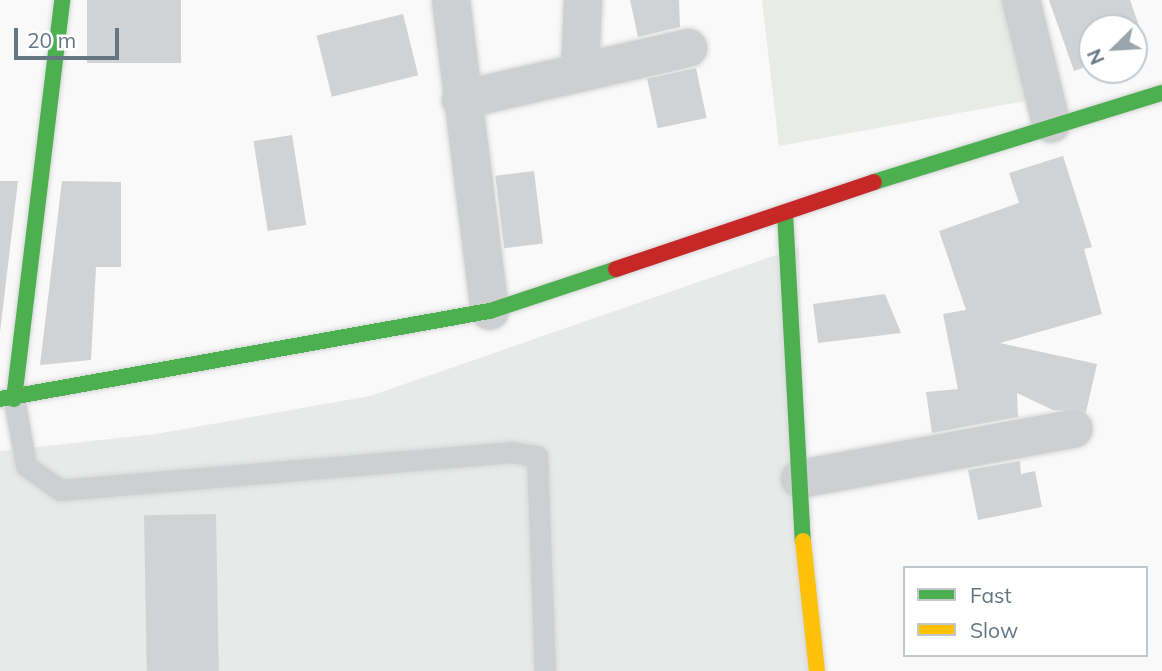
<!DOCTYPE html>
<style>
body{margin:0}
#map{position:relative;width:1162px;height:671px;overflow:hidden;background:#f9f9f9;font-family:Mulish,sans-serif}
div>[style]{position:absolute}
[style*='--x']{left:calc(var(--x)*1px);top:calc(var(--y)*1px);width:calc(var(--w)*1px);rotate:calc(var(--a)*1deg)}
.built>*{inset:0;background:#e8e9e9}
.green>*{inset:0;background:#e8ebe6}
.building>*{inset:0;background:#d0d2d3;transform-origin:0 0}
.roads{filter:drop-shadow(0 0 2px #d5d6d7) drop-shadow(0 0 2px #d5d6d7)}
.lane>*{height:21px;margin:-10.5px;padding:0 10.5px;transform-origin:10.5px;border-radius:10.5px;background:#cecfd0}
.street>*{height:38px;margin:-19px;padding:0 19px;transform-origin:19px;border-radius:19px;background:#cecfd0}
.fast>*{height:16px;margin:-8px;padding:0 8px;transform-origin:8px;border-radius:8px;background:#4caf50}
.slow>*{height:16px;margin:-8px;padding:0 8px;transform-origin:8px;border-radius:8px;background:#ffc107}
.jam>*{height:16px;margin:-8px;padding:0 8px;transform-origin:8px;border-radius:8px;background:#c62828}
span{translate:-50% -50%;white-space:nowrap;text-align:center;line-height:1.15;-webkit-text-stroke:7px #fff;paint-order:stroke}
.legend{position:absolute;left:903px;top:566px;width:245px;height:91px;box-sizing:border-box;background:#fff;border:2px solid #c1c8cd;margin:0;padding:9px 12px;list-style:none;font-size:21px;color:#657683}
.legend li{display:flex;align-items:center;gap:14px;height:35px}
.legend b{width:35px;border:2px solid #c1c8cd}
.north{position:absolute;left:1078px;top:14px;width:70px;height:70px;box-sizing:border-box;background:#fff;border:2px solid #c1c8cd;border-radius:50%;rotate:246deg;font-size:19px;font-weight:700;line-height:28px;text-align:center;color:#657683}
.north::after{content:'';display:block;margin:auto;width:24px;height:32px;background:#99a4ac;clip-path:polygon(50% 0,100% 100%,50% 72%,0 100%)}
.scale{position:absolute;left:14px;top:28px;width:105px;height:32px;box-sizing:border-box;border:4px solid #657683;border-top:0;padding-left:9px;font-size:21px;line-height:24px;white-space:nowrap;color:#657683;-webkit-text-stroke:5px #fff;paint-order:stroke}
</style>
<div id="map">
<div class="built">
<i style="clip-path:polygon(799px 247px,810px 671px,0 671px,0 451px,156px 434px,370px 396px)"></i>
</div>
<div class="green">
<i style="clip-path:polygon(762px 0,1006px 0,1031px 100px,779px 146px)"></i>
</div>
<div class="building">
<i style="left:87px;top:0;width:94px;height:63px"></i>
<i style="clip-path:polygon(630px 0,679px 0,680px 27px,638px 37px)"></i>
<i style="clip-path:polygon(1049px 0,1130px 0,1146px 46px,1134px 50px,1134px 28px,1092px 28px,1092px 65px,1074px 71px)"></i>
<i style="left:403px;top:14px;width:63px;height:89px;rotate:76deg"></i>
<i style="left:696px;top:68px;width:51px;height:50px;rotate:78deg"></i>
<i style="left:292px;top:135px;width:91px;height:39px;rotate:81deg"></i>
<i style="clip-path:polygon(1063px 156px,1092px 247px,1084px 249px,1102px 314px,1000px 343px,1097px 364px,1086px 412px,1053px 410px,1017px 393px,1018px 417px,932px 433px,926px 392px,958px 389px,943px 314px,966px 310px,939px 231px,1019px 203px,1009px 173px)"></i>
<i style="left:534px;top:171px;width:73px;height:39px;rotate:83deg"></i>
<i style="clip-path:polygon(0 181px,18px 181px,0 332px)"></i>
<i style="clip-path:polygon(62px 181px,121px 182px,121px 267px,96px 267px,91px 360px,40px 365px)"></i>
<i style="clip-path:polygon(885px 294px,901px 333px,818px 343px,813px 304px)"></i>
<i style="clip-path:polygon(1020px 461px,1021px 474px,1035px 471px,1042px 507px,978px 520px,968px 470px)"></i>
<i style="left:216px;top:514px;width:157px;height:72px;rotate:89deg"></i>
</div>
<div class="roads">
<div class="lane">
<i style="--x:14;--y:399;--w:68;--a:79.8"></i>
<i style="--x:26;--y:466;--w:42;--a:35.2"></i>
<i style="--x:60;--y:490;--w:453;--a:-4.8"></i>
<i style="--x:511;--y:452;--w:26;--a:9"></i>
<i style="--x:537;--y:456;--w:215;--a:87.9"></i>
</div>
<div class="street">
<i style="--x:451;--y:0;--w:313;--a:82.9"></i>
<i style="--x:1021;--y:0;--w:127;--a:76.3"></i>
<i style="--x:580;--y:69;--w:69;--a:-87.5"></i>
<i style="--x:461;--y:100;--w:233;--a:-12.9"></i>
<i style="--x:800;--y:479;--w:278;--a:-10.4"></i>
</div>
<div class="fast">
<i style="--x:874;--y:182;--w:301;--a:-17.2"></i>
<i style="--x:785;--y:213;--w:328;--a:86.9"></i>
<i style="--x:0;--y:399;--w:498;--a:-10.2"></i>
<i style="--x:490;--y:311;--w:133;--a:-18.4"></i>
<i style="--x:14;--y:399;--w:402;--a:-83.1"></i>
</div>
<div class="slow">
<i style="--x:803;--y:541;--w:131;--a:83.9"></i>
</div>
<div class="jam">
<i style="--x:616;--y:269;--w:272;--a:-18.6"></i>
</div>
</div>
<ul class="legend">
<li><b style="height:9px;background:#4caf50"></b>Fast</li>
<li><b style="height:9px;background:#ffc107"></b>Slow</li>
</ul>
<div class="north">N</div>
<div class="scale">20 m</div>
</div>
